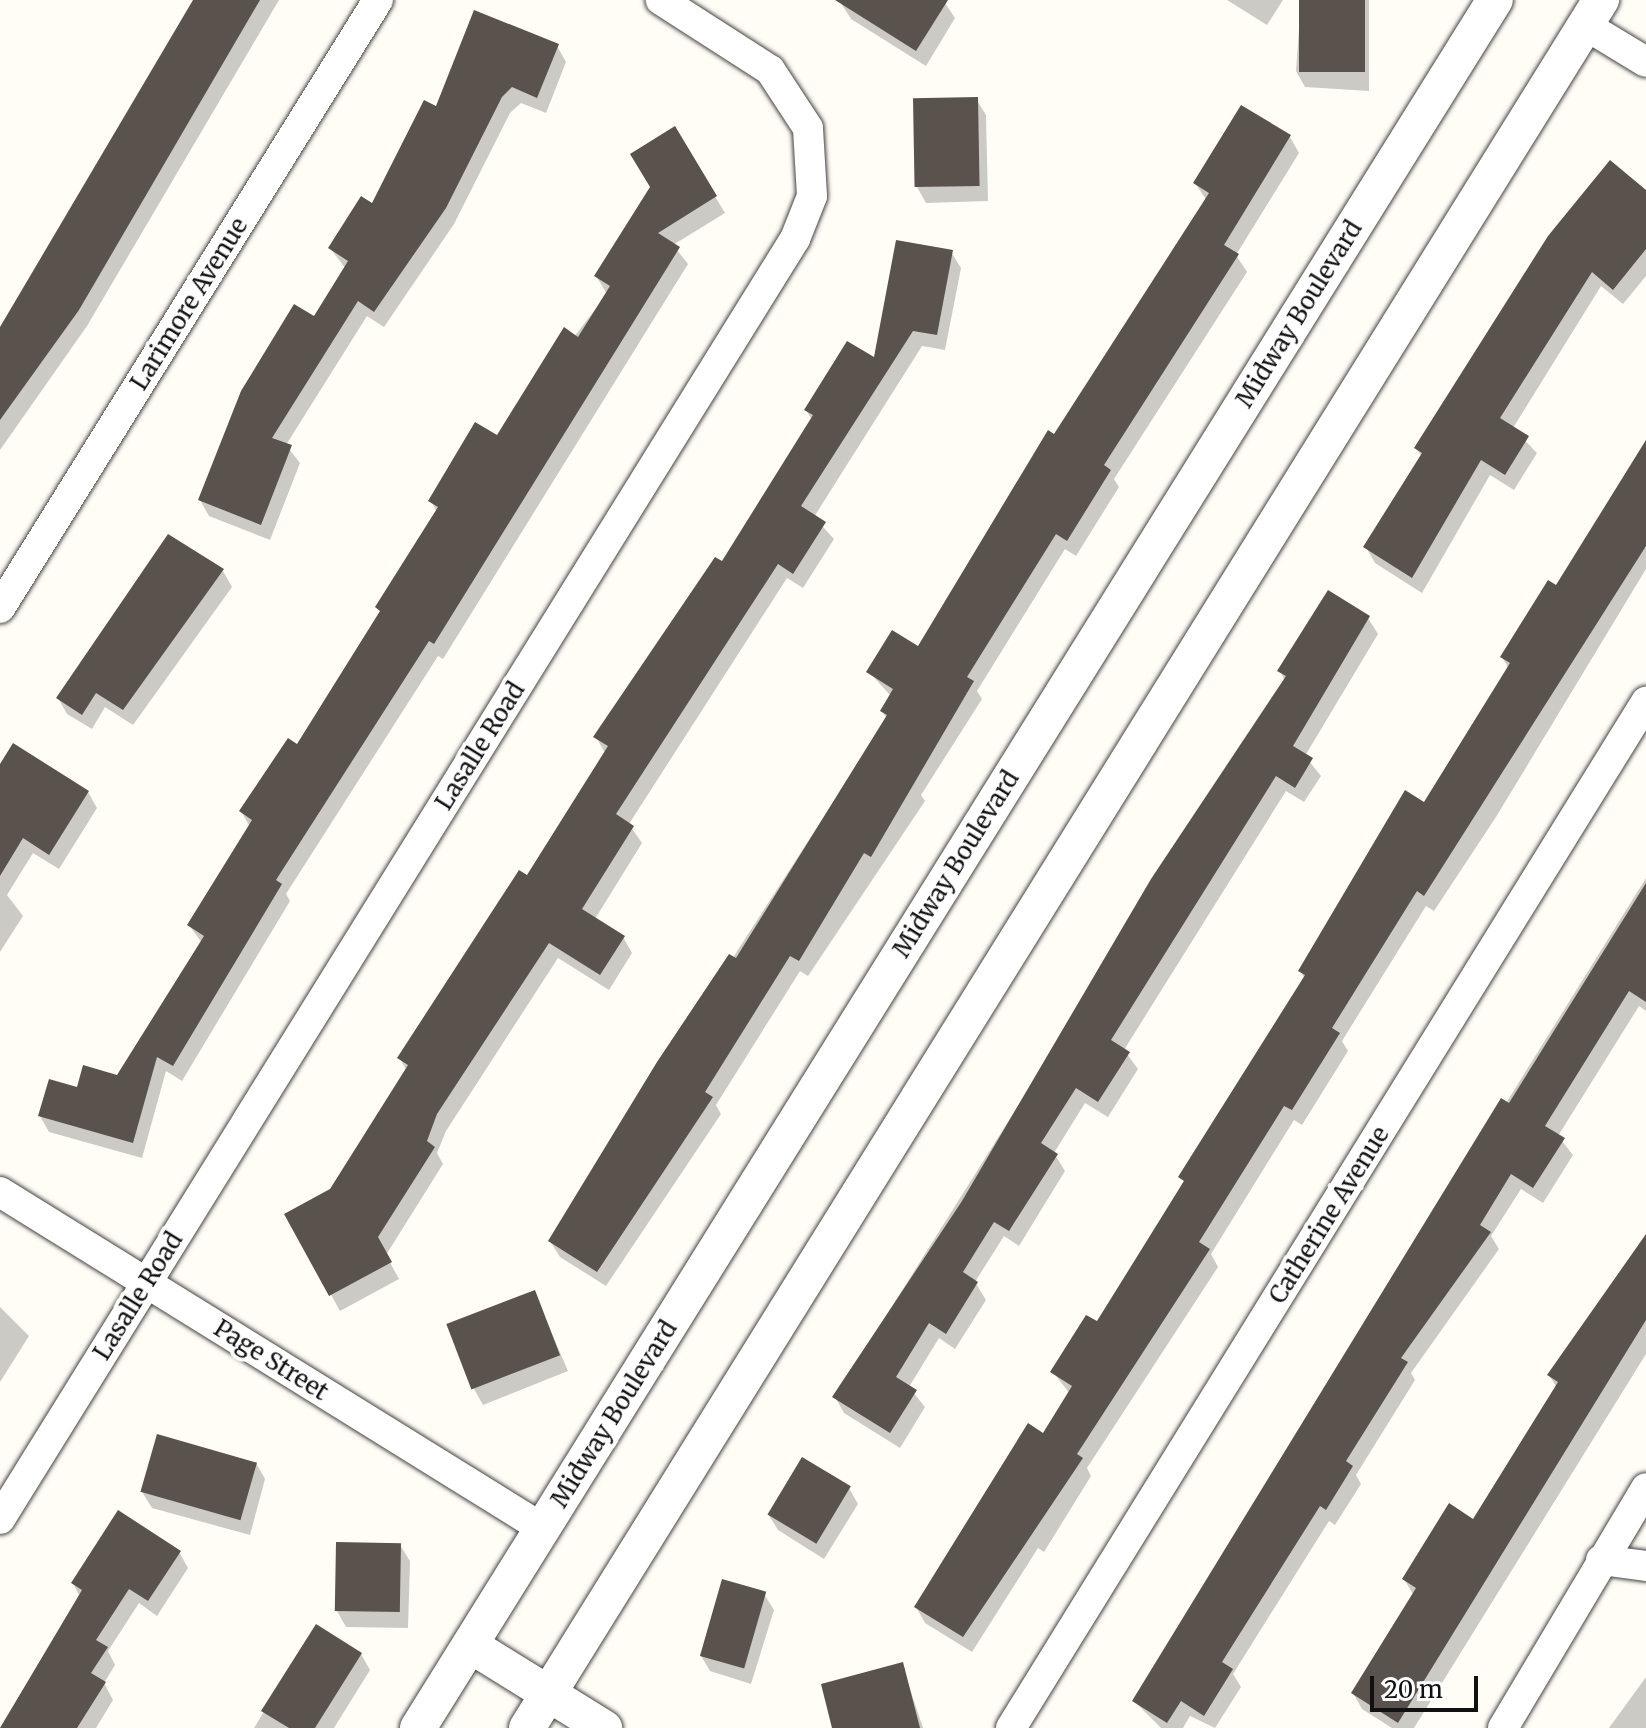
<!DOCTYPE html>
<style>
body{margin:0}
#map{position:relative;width:1646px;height:1728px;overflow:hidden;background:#fffdf5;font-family:Merriweather,serif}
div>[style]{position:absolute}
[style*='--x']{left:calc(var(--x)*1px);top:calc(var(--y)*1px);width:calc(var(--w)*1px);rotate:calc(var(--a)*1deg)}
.shadow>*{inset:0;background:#0003}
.building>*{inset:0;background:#5a524d;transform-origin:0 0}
.roads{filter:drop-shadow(0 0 2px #444) drop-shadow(0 0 2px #444)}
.minor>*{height:30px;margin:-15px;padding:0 15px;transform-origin:15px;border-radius:15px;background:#fff}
.tertiary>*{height:36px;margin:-18px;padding:0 18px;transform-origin:18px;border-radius:18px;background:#fff}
span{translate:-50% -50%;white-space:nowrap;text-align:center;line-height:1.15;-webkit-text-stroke:8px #fff;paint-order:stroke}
.street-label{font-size:24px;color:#111}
.scale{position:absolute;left:1370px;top:1676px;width:108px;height:36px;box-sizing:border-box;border:4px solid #111;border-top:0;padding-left:10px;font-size:24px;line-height:28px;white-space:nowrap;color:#111;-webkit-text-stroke:6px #fff;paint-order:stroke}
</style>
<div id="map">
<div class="shadow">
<i style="clip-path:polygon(196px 0,279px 0,87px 326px,0 450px,0 329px)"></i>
<i style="clip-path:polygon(839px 0,943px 0,955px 18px,926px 66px,851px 19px)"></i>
<i style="clip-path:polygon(1227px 0,1283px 0,1267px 25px)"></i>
<i style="clip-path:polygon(1301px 0,1369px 0,1369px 91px,1305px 87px,1296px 71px)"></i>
<i style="clip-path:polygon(557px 46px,566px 62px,546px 113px,521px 103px,510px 113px,454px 224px,384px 327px,367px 316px,286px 445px,300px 463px,270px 540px,209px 516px,200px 500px,346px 269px,330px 248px,373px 206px,437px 109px)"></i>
<i style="clip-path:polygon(976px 99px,986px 115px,988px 201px,926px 203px,917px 187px)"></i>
<i style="clip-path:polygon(674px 128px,725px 213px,673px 245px,688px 264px,443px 659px,438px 656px,286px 894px,290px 901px,182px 1081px,166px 1071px,142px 1158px,49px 1132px,40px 1116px,78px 1089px,118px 1077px,202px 943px,189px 925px,250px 827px,241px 811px,298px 746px,380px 613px,437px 512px,431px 501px,497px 437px,607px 294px,596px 276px,652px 187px)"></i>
<i style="clip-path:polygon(1290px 137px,1299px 153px,1236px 255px,1247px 272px,1114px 479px,1119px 487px,1076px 556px,1065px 549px,977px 691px,982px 699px,921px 795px,925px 801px,808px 976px,800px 971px,716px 1105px,721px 1114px,606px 1286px,560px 1257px,550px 1241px,887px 719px,882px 711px,891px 696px,869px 672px,918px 649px,1207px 201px,1195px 183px)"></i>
<i style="clip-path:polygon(1646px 193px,1646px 276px,1623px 304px,1601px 286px,1513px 428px,1537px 453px,1514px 490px,1490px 475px,1422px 593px,1375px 563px,1366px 547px,1422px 457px,1416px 448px)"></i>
<i style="clip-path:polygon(951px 252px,961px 268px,945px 350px,922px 346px,814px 517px,834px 539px,803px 588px,787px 578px,629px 824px,642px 843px,595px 919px,623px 937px,632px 953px,609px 990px,558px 958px,446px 1131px,437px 1153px,443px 1164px,386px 1255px,399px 1279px,340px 1311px,287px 1215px,332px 1191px,407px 1071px,400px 1059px,528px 878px,605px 753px,596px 737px,722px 564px,812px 420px,806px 410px,876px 361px)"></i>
<i style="clip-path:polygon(1646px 440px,1646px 535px,1480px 808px,1646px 543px,1646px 569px,1496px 817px,1434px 911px,1426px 906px,1342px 1041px,1348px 1051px,1302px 1125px,1294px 1120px,1211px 1254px,1218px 1267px,1087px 1468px,1091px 1476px,1044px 1552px,1038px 1548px,972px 1652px,925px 1623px,916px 1607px,1044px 1436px,1070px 1394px,1053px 1372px,1098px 1324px,1305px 979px,1300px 971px,1424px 805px,1509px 669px,1502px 657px,1556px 588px)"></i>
<i style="clip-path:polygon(223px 571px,232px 587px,133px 725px,105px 707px,92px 729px,67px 714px,58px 698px)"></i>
<i style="clip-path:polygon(1368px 618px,1378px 634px,1305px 756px,1321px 776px,1304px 802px,1286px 791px,1124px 1050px,1138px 1069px,1108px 1117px,1085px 1103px,1054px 1153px,1065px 1171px,1019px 1246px,1004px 1236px,975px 1282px,986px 1300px,955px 1349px,939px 1338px,909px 1387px,925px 1407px,900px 1448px,844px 1413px,835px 1397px,1285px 681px,1280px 671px)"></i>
<i style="clip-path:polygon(0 768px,88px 792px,97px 808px,59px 869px,33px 853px,7px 895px,23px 916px,0 952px)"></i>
<i style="clip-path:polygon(1646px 878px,1646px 1011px,1639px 1006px,1558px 1136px,1573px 1155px,1543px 1203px,1521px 1189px,1491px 1236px,1499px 1249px,1411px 1373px,1415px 1380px,1356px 1475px,1361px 1484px,1335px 1525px,1329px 1521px,1233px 1674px,1241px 1687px,1215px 1728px,1190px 1716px,1183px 1728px,1161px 1728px,1134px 1701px)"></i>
<i style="clip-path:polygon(1646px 1238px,1646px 1354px,1414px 1728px,1392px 1728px,1362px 1709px,1353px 1693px,1414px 1596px,1404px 1579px,1474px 1522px,1557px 1388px,1549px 1375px)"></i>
<i style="clip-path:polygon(534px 1292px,568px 1371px,483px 1405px,474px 1389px)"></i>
<i style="clip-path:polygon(0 1307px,29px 1336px,0 1382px)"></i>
<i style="clip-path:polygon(256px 1463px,265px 1479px,250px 1535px,152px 1508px,142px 1492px)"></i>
<i style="clip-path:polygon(849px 1488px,858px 1504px,824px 1559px,778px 1530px,768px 1514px)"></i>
<i style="clip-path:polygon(400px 1545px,410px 1561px,408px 1628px,346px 1627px,337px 1611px)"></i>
<i style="clip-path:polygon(179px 1552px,188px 1568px,157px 1616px,139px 1603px,108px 1651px,115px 1665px,104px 1683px,113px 1700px,96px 1728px,0 1728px,80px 1597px,73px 1583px)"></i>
<i style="clip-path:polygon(764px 1594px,774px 1610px,751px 1684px,710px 1671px,700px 1654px)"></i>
<i style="clip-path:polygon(316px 1626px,361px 1654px,370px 1670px,334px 1728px,254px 1728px)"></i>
<i style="clip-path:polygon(902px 1665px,923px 1728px,834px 1728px)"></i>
<i style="clip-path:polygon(1646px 1677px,1646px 1728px,1609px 1728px)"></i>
</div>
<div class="building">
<i style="clip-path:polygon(193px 0,260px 0,79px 310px,0 420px,0 327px)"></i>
<i style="clip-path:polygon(835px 0,948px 0,916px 51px)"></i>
<i style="left:1299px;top:0;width:66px;height:72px"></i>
<i style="clip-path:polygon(474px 10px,559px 44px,537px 98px,512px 87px,502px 97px,446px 208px,374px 312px,358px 301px,272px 438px,292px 445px,261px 525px,198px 500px,241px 391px,294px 304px,314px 316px,348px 261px,328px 248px,361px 196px,372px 203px,424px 100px,436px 106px)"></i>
<i style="left:978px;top:97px;width:89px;height:65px;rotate:89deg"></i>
<i style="clip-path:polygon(1241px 105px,1291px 135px,1224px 245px,1239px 254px,1104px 465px,1111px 470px,1067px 541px,1056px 534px,967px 677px,974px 681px,871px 857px,864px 853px,799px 961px,790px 956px,705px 1092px,713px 1097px,597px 1272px,548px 1241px,657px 1062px,729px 954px,736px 958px,887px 715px,880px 711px,893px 689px,866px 672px,892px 630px,918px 646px,1048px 430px,1054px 434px,1209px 193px,1193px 183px)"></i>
<i style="clip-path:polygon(675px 126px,717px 196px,658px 233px,680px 247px,434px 644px,429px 641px,276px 880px,282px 884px,173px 1066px,157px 1057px,133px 1143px,38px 1116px,49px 1079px,77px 1087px,83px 1065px,117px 1075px,204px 936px,187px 925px,252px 820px,239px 811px,288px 738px,297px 744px,380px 611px,375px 607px,438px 507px,428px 501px,475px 422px,497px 435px,564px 327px,578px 337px,610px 286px,594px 276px,650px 187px,630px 154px)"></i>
<i style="clip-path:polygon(1610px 160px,1646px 190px,1646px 249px,1613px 290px,1592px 272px,1500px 418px,1529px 436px,1505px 475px,1481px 460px,1412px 578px,1363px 547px,1422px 453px,1414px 448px,1548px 236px)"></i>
<i style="clip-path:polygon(896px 240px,953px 250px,937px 335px,913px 331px,801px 506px,826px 522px,793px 574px,778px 564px,616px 814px,634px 826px,582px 909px,625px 936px,600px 975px,549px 943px,437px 1114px,427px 1141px,435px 1147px,378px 1237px,392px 1262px,329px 1296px,284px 1214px,330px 1189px,408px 1065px,397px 1058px,519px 870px,527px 875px,608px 746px,593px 737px,715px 557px,722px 561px,813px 415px,804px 410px,847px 341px,874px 357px)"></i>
<i style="clip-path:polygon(1646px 440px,1646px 546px,1424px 896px,1417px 891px,1332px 1028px,1340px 1033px,1292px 1110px,1284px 1106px,1199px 1242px,1210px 1249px,1077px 1454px,1083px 1458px,963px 1637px,914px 1607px,1028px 1423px,1043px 1433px,1072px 1386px,1050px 1372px,1086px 1315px,1097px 1321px,1184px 1181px,1178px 1177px,1305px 975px,1298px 971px,1405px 790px,1424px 802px,1510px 663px,1500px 657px,1548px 580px,1556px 585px)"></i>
<i style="clip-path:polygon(168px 534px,224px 569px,123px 710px,96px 693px,82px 715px,56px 698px)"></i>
<i style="clip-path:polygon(1328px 590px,1370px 616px,1293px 746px,1313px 758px,1295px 788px,1276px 776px,1111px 1040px,1130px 1052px,1098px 1102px,1076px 1088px,1041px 1143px,1058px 1154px,1009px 1231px,994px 1222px,963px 1272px,978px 1282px,946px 1334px,929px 1323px,896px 1377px,917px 1390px,890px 1433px,832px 1397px,962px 1201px,1151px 879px,1286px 676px,1277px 671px)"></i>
<i style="clip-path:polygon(13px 743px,89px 791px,49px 855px,23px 838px,0 876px,0 764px)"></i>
<i style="clip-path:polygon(1646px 883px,1646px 1002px,1629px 991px,1545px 1126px,1565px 1138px,1533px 1188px,1511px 1174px,1480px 1225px,1491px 1232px,1401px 1358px,1408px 1362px,1346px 1461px,1353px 1466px,1326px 1510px,1320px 1506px,1222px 1662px,1233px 1669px,1204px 1716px,1181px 1701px,1167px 1723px,1132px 1701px,1501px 1098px,1509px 1103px)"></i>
<i style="clip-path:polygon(1646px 1234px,1646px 1320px,1398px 1723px,1351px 1693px,1416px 1588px,1402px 1579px,1449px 1503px,1473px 1519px,1558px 1382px,1547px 1375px)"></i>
<i style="left:535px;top:1290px;width:70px;height:95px;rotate:69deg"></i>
<i style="left:157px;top:1434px;width:104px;height:60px;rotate:16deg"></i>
<i style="left:802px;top:1457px;width:57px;height:67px;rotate:31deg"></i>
<i style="clip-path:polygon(118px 1510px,181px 1551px,148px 1601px,129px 1589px,96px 1640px,108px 1647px,91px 1673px,106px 1682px,77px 1728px,0 1728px,82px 1590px,71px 1583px)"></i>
<i style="left:336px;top:1542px;width:65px;height:69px;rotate:1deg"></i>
<i style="left:722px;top:1579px;width:46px;height:80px;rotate:16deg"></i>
<i style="clip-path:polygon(316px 1624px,362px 1653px,315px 1728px,289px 1728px,261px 1711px)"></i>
<i style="clip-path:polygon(903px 1662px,920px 1728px,832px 1728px,821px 1684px)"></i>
</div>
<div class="roads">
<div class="minor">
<i style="--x:1585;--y:25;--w:71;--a:31.2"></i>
<i style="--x:0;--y:608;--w:716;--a:-58.13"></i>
<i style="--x:0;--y:1192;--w:638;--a:31.8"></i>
<i style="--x:0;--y:1519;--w:1507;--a:-58.16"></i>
<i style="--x:795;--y:239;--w:46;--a:-68.4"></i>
<i style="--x:812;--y:196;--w:68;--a:-93.4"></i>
<i style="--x:808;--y:128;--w:69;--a:-123.2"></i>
<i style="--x:770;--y:70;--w:130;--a:-147.3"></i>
<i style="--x:1601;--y:1560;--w:45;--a:7.6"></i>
<i style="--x:1011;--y:1728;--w:1207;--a:-58.25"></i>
<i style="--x:1503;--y:1728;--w:279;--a:-59.2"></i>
</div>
<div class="tertiary">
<i style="--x:470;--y:1645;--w:158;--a:31.8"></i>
<i style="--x:418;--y:1728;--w:2036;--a:-58.07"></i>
<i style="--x:527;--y:1728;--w:2035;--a:-58.14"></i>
</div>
</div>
<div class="street-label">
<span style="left:189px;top:304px;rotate:-58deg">Larimore Avenue</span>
<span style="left:1299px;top:314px;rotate:-58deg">Midway Boulevard</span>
<span style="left:480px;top:746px;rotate:-58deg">Lasalle Road</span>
<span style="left:956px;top:864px;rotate:-58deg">Midway Boulevard</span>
<span style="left:1329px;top:1215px;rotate:-58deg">Catherine Avenue</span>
<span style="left:138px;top:1296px;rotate:-58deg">Lasalle Road</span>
<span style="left:271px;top:1360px;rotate:32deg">Page Street</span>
<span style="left:614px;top:1414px;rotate:-58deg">Midway Boulevard</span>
</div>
<div class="scale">20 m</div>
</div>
